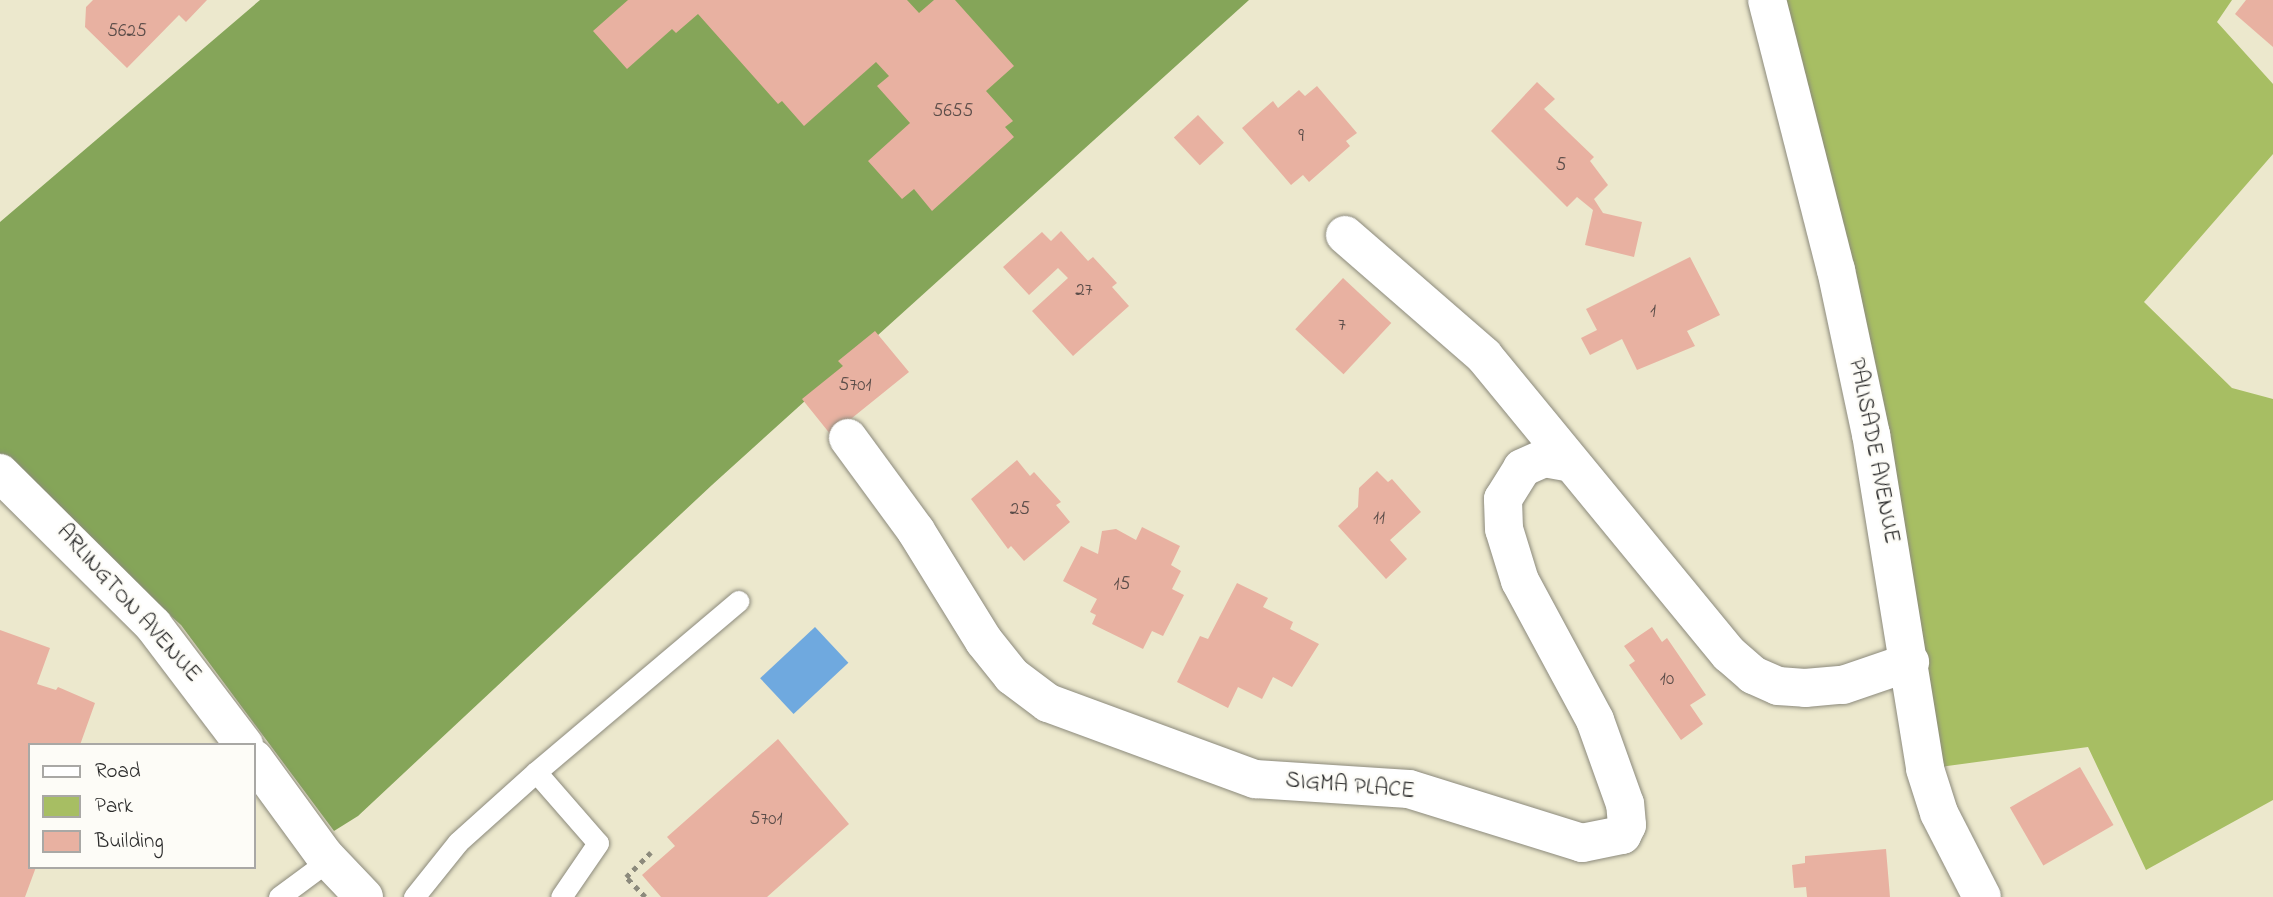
<!DOCTYPE html>
<style>
body{margin:0}
#map{position:relative;width:2273px;height:897px;overflow:hidden;background:#ece8cd;font-family:"Indie Flower",sans-serif}
div>[style]{position:absolute}
[style*='--x']{left:calc(var(--x)*1px);top:calc(var(--y)*1px);width:calc(var(--w)*1px);rotate:calc(var(--a)*1deg)}
.green>*{inset:0;background:#a7be63}
.forest>*{inset:0;background:#85a559}
.water>*{inset:0;background:#6fa9df;transform-origin:0 0}
.building>*{inset:0;background:#e8b1a1;transform-origin:0 0}
.path>*{height:4.5px;margin-top:-2.25px;transform-origin:0;background:repeating-linear-gradient(90deg,#8c8a7c 0 5px,transparent 0 10px)}
.roads{filter:drop-shadow(0 0 2px #8c8a7c) drop-shadow(0 0 2px #8c8a7c)}
.lane>*{height:21px;margin:-10.5px;padding:0 10.5px;transform-origin:10.5px;border-radius:10.5px;background:#fff}
.street>*{height:38px;margin:-19px;padding:0 19px;transform-origin:19px;border-radius:19px;background:#fff}
span{translate:-50% -50%;white-space:nowrap;text-align:center;line-height:1.15;-webkit-text-stroke:5px #fdfcf7;paint-order:stroke}
.number-label{font-size:19px;color:#5a4c48}
.number-label span{-webkit-text-stroke-width:0}
.street-label{font-size:23px;color:#2b2b2b}
.legend{position:absolute;left:28px;top:743px;width:228px;height:126px;box-sizing:border-box;background:#fdfcf7;border:2px solid #a9a8a5;margin:0;padding:9px 12px;list-style:none;font-size:21px;color:#2b2b2b}
.legend li{display:flex;align-items:center;gap:14px;height:35px}
.legend b{width:35px;border:2px solid #a9a8a5}
</style>
<div id="map">
<div class="green">
<i style="clip-path:polygon(1767px 0,2232px 0,2217px 22px,2273px 84px,2273px 154px,2144px 302px,2232px 388px,2273px 399px,2273px 800px,2146px 870px,2088px 747px,1925px 769px)"></i>
</div>
<div class="forest">
<i style="clip-path:polygon(260px 0,1249px 0,712px 485px,358px 816px,334px 831px,181px 625px,0 463px,0 222px)"></i>
</div>
<div class="water">
<i style="left:815px;top:627px;width:49px;height:75px;rotate:47deg"></i>
</div>
<div class="building">
<i style="clip-path:polygon(93px 0,207px 0,186px 22px,179px 15px,127px 68px,85px 27px,86px 7px)"></i>
<i style="clip-path:polygon(628px 0,907px 0,919px 13px,934px 0,955px 0,1014px 66px,986px 91px,1013px 121px,1005px 127px,1014px 137px,932px 211px,914px 189px,902px 199px,868px 161px,910px 123px,877px 86px,889px 76px,876px 62px,804px 126px,782px 101px,778px 104px,698px 14px,676px 33px,672px 29px,627px 69px,593px 31px)"></i>
<i style="clip-path:polygon(2246px 0,2273px 0,2273px 47px,2235px 14px)"></i>
<i style="clip-path:polygon(1537px 82px,1555px 99px,1544px 109px,1594px 157px,1590px 161px,1608px 185px,1594px 199px,1603px 213px,1642px 222px,1634px 257px,1585px 245px,1593px 210px,1577px 197px,1567px 207px,1491px 131px)"></i>
<i style="clip-path:polygon(1317px 86px,1357px 133px,1346px 141px,1350px 146px,1309px 182px,1303px 175px,1291px 185px,1242px 128px,1273px 101px,1278px 108px,1299px 90px,1305px 96px)"></i>
<i style="left:1198px;top:115px;width:38px;height:33px;rotate:47deg"></i>
<i style="clip-path:polygon(1061px 231px,1088px 261px,1093px 257px,1117px 283px,1112px 287px,1129px 306px,1073px 356px,1032px 311px,1068px 278px,1058px 268px,1029px 295px,1003px 267px,1042px 232px,1051px 241px)"></i>
<i style="clip-path:polygon(1690px 257px,1720px 315px,1687px 331px,1695px 346px,1637px 370px,1622px 339px,1590px 355px,1581px 338px,1597px 330px,1586px 309px)"></i>
<i style="left:1343px;top:278px;width:66px;height:70px;rotate:43deg"></i>
<i style="clip-path:polygon(875px 331px,909px 372px,831px 435px,802px 399px,843px 366px,838px 361px)"></i>
<i style="clip-path:polygon(1017px 460px,1030px 476px,1034px 472px,1061px 502px,1056px 505px,1070px 522px,1024px 561px,1011px 546px,1008px 549px,971px 499px)"></i>
<i style="clip-path:polygon(1377px 471px,1388px 482px,1392px 479px,1421px 512px,1390px 540px,1407px 559px,1386px 579px,1338px 526px,1358px 507px,1359px 488px)"></i>
<i style="clip-path:polygon(1142px 527px,1180px 546px,1171px 565px,1181px 571px,1172px 589px,1184px 595px,1163px 636px,1152px 631px,1143px 649px,1092px 624px,1096px 615px,1090px 612px,1097px 599px,1063px 581px,1081px 546px,1098px 554px,1102px 531px,1116px 529px,1136px 540px)"></i>
<i style="clip-path:polygon(1237px 583px,1268px 598px,1263px 607px,1293px 622px,1290px 629px,1319px 644px,1292px 687px,1273px 677px,1262px 699px,1238px 687px,1228px 708px,1177px 682px,1200px 636px,1208px 639px)"></i>
<i style="clip-path:polygon(1652px 627px,1662px 642px,1667px 638px,1706px 695px,1690px 705px,1703px 724px,1681px 740px,1629px 665px,1635px 661px,1624px 646px)"></i>
<i style="clip-path:polygon(0 630px,50px 648px,37px 684px,56px 690px,58px 687px,95px 703px,80px 745px,30px 745px,30px 867px,36px 867px,25px 897px,0 897px)"></i>
<i style="clip-path:polygon(778px 739px,849px 824px,767px 897px,661px 897px,642px 875px,675px 846px,667px 837px)"></i>
<i style="left:2080px;top:767px;width:67px;height:81px;rotate:60deg"></i>
<i style="clip-path:polygon(1886px 849px,1890px 897px,1807px 897px,1806px 887px,1794px 888px,1792px 865px,1805px 863px,1805px 856px)"></i>
</div>
<div class="path">
<i style="--x:645;--y:897;--w:28;--a:-134"></i>
<i style="--x:626;--y:877;--w:35;--a:-45"></i>
</div>
<div class="roads">
<div class="lane">
<i style="--x:536;--y:772;--w:265;--a:-40.2"></i>
<i style="--x:279;--y:897;--w:62;--a:-36.5"></i>
<i style="--x:414;--y:897;--w:70;--a:-51.3"></i>
<i style="--x:458;--y:842;--w:105;--a:-41.9"></i>
<i style="--x:536;--y:772;--w:94;--a:48.9"></i>
<i style="--x:598;--y:843;--w:65;--a:124.4"></i>
</div>
<div class="street">
<i style="--x:1767;--y:0;--w:279;--a:75.7"></i>
<i style="--x:1836;--y:270;--w:168;--a:78"></i>
<i style="--x:1871;--y:434;--w:339;--a:80.8"></i>
<i style="--x:1925;--y:769;--w:46;--a:72.3"></i>
<i style="--x:1939;--y:813;--w:94;--a:62.9"></i>
<i style="--x:1345;--y:235;--w:184;--a:41"></i>
<i style="--x:1484;--y:356;--w:386;--a:50.6"></i>
<i style="--x:1729;--y:654;--w:32;--a:41"></i>
<i style="--x:1753;--y:675;--w:27;--a:24"></i>
<i style="--x:1778;--y:686;--w:27;--a:4"></i>
<i style="--x:1805;--y:688;--w:38;--a:-5"></i>
<i style="--x:1843;--y:685;--w:71;--a:-18.9"></i>
<i style="--x:848;--y:438;--w:115;--a:53.8"></i>
<i style="--x:916;--y:531;--w:129;--a:58.3"></i>
<i style="--x:984;--y:641;--w:45;--a:51.3"></i>
<i style="--x:1012;--y:676;--w:45;--a:36.9"></i>
<i style="--x:1048;--y:703;--w:221;--a:20.2"></i>
<i style="--x:1255;--y:779;--w:154;--a:3.7"></i>
<i style="--x:1409;--y:789;--w:181;--a:17.3"></i>
<i style="--x:1582;--y:843;--w:41;--a:-11.3"></i>
<i style="--x:1622;--y:835;--w:11;--a:-63"></i>
<i style="--x:1627;--y:825;--w:21;--a:-95"></i>
<i style="--x:1625;--y:804;--w:89;--a:-109.7"></i>
<i style="--x:1595;--y:720;--w:158;--a:-118.3"></i>
<i style="--x:1520;--y:581;--w:54;--a:-107.1"></i>
<i style="--x:1504;--y:529;--w:30;--a:-92"></i>
<i style="--x:1503;--y:499;--w:36;--a:-58"></i>
<i style="--x:1522;--y:468;--w:24;--a:-24"></i>
<i style="--x:1544;--y:458;--w:27;--a:10"></i>
<i style="--x:0;--y:473;--w:216;--a:44.8"></i>
<i style="--x:153;--y:625;--w:151;--a:52.8"></i>
<i style="--x:254;--y:759;--w:119;--a:53.9"></i>
<i style="--x:324;--y:855;--w:58;--a:46.4"></i>
</div>
</div>
<div class="number-label">
<span style="left:127px;top:32px">5625</span>
<span style="left:953px;top:112px">5655</span>
<span style="left:1301px;top:137px">9</span>
<span style="left:1561px;top:166px">5</span>
<span style="left:1084px;top:291px">27</span>
<span style="left:1653px;top:312px">1</span>
<span style="left:1342px;top:326px">7</span>
<span style="left:855px;top:386px">5701</span>
<span style="left:1020px;top:510px">25</span>
<span style="left:1379px;top:519px">11</span>
<span style="left:1122px;top:585px">15</span>
<span style="left:1667px;top:680px">10</span>
<span style="left:766px;top:820px">5701</span>
</div>
<div class="street-label">
<span style="left:1873px;top:451px;rotate:79deg">PALISADE AVENUE</span>
<span style="left:128px;top:604px;rotate:48deg">ARLINGTON AVENUE</span>
<span style="left:1350px;top:787px;rotate:5deg">SIGMA PLACE</span>
</div>
<ul class="legend">
<li><b style="height:9px;background:#fff"></b>Road</li>
<li><b style="height:19px;background:#a7be63"></b>Park</li>
<li><b style="height:19px;background:#e8b1a1"></b>Building</li>
</ul>
</div>
